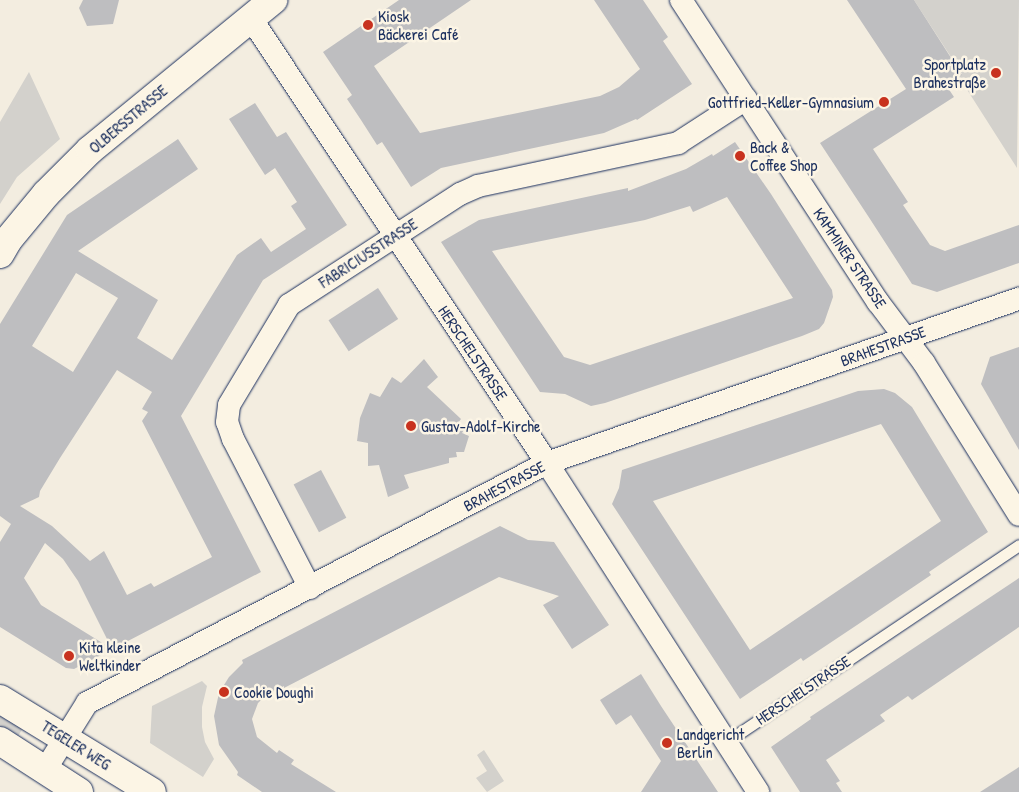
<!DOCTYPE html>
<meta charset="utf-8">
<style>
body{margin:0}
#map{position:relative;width:1019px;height:792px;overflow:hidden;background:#f3ede0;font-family:"Patrick Hand",sans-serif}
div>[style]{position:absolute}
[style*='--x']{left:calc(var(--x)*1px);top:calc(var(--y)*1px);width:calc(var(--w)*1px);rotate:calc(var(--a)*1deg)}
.green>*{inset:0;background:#d3d1cc}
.building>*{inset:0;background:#bebec0;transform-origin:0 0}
.roads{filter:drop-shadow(0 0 1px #1b2f5e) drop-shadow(0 0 1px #1b2f5e)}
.lane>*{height:11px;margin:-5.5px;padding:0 5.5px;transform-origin:5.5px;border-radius:5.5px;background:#fcf5e5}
.street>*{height:22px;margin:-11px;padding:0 11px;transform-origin:11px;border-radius:11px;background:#fcf5e5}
.secondary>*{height:28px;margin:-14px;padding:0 14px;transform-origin:14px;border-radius:14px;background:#fcf5e5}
.dots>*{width:14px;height:14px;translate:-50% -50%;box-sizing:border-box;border:2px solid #fcf5e5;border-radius:50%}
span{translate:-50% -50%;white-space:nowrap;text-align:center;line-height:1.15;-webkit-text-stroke:5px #fcf5e5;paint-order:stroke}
.poi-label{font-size:16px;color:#1b2f5e}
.left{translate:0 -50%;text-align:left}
.right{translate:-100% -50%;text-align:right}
.street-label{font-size:16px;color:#1b2f5e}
</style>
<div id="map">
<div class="green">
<i style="clip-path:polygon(914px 0,1019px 0,1017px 168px,959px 77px,962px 74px)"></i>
<i style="clip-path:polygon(29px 72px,60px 139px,17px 177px,0 204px,0 122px)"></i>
<i style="clip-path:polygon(202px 681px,207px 686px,202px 707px,202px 727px,205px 742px,214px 759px,203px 777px,150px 743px,152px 706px)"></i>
<i style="clip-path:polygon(0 710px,25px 724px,16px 740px,0 731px)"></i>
<i style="clip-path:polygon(484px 750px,504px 781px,487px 792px,476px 778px,487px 771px,477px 755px)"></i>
</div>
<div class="building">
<i style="clip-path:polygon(83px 0,119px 0,113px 24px,87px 26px,79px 8px)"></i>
<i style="clip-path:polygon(399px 0,471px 0,374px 66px,420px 133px,600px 96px,619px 87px,640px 69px,594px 0,643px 0,668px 37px,663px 41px,692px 84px,637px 120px,636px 119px,604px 133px,441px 168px,411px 187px,382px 142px,377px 145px,361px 120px,347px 99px,352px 95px,323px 52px)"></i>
<i style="clip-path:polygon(847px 0,914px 0,962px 75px,946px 85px,954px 97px,873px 149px,908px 202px,903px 205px,930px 245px,945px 251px,1019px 225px,1019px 263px,937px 292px,912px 284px,870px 219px,820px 143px,906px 89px)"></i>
<i style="clip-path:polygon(evenodd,255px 103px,277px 137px,286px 132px,347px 225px,263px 280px,181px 416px,261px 572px,74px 669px,66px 668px,0 627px,0 542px,11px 524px,0 516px,0 324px,67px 215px,178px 139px,198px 169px,78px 251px,158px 300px,137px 338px,172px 360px,237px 255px,261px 238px,271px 252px,306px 229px,291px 206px,297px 202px,275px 168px,265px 175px,229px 119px,255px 103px,76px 273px,118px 298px,73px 372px,32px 346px,76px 273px,255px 103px,117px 370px,152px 392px,142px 409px,148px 412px,142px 421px,212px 557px,154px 587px,151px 583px,127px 595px,104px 551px,90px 561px,52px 526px,20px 506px,39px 497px,40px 491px,60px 458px,117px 370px,255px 103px,45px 543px,63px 559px,78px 581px,112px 649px,41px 605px,24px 578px,45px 543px)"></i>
<i style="clip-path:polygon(evenodd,735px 142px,771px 194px,832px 290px,833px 297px,824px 323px,819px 329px,802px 336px,605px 403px,591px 406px,565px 394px,540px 392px,441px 242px,479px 220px,628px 188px,628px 191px,686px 169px,712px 154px,713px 156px,735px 142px,727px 197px,793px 298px,590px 365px,564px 357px,492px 251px,645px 220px,690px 206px,693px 212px,727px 197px)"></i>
<i style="left:378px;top:288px;width:37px;height:59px;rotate:57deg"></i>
<i style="clip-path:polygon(1019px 347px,1019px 450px,981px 384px,990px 357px)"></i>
<i style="clip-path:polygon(424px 359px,438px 377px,427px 387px,461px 419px,458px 423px,465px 428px,462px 433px,469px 436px,464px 452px,456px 452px,457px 457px,449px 458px,449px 463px,404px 475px,409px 488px,388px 497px,379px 465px,368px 466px,368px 443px,357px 441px,360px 418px,370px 393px,380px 397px,392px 377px,401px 383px)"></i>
<i style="clip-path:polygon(evenodd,884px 389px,895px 393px,912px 407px,988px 532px,929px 572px,931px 575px,857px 625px,803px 661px,801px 658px,740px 699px,612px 504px,619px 488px,622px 470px,858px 391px,884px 389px,881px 424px,941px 521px,750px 650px,653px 501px,881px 424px)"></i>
<i style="left:321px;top:470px;width:54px;height:31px;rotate:62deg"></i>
<i style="clip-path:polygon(500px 526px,528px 540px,554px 542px,609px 625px,572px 649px,543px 605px,559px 596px,499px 577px,284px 688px,284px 686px,265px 696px,258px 703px,252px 719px,257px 737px,277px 753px,279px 750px,294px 760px,291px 764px,336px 792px,262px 792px,237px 775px,238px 772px,219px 745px,214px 716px,219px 693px,229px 677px,243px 663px,242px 660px)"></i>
<i style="clip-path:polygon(1019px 578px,1019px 627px,912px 700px,908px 696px,880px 715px,885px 721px,826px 760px,840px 781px,836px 783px,842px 792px,800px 792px,771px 747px,811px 719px,810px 717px)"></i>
<i style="clip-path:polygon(641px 674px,661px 706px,718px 792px,641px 792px,661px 761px,631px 715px,616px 725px,600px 700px)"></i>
<i style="clip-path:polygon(1019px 767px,1019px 792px,980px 792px)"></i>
</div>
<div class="roads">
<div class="lane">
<i style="--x:726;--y:742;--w:353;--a:-33.9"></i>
</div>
<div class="street">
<i style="--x:681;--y:0;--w:361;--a:56.9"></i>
<i style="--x:878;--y:302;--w:76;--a:53"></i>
<i style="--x:924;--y:363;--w:179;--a:58"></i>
<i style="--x:250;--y:17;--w:536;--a:56.34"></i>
<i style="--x:547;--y:463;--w:391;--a:57.3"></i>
<i style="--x:310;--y:588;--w:168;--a:-117.3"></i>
<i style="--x:233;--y:439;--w:18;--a:-109"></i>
<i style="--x:227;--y:422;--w:17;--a:-83"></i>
<i style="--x:229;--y:405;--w:117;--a:-59"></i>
<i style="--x:289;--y:305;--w:204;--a:-33"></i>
<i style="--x:460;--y:194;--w:20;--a:-24"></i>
<i style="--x:478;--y:186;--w:205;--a:-12.1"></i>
<i style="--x:678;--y:143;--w:81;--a:-32.9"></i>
<i style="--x:45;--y:770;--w:79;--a:-57.9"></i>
<i style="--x:87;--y:703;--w:519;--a:-27.55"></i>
<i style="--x:547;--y:463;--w:500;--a:-19.2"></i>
</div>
<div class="secondary">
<i style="--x:0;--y:254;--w:16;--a:-60"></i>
<i style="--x:8;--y:240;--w:60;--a:-50.4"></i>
<i style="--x:46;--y:194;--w:62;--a:-45"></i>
<i style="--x:90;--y:150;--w:237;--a:-39.3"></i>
<i style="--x:0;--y:699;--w:178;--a:31.5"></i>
<i style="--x:0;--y:741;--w:94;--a:32.8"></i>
</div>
</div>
<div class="dots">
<i style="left:368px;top:25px;background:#c8321e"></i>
<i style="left:996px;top:73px;background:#c8321e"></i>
<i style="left:884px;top:102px;background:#c8321e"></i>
<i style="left:740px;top:156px;background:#c8321e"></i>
<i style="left:411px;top:426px;background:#c8321e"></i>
<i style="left:69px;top:656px;background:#c8321e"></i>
<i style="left:224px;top:692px;background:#c8321e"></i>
<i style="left:667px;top:743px;background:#c8321e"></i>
</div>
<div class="poi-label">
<span class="left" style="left:378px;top:25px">Kiosk<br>Bäckerei Café</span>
<span class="right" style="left:986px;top:73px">Sportplatz<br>Brahestraße</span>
<span class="right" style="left:874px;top:102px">Gottfried-Keller-Gymnasium</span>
<span class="left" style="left:750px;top:156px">Back &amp;<br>Coffee Shop</span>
<span class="left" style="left:421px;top:426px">Gustav-Adolf-Kirche</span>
<span class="left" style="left:79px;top:656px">Kita kleine<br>Weltkinder</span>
<span class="left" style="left:234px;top:692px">Cookie Doughi</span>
<span class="left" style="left:677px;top:743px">Landgericht<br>Berlin</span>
</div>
<div class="street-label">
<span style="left:128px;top:119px;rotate:-40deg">OLBERSSTRASSE</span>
<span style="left:368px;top:253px;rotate:-33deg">FABRICIUSSTRASSE</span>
<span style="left:850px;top:258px;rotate:56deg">KAMMINER STRASSE</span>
<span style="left:883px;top:346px;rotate:-20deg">BRAHESTRASSE</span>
<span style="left:473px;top:353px;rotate:56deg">HERSCHELSTRASSE</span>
<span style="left:504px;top:486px;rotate:-28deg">BRAHESTRASSE</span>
<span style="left:803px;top:690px;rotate:-34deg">HERSCHELSTRASSE</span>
<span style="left:76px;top:745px;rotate:32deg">TEGELER WEG</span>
</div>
</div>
